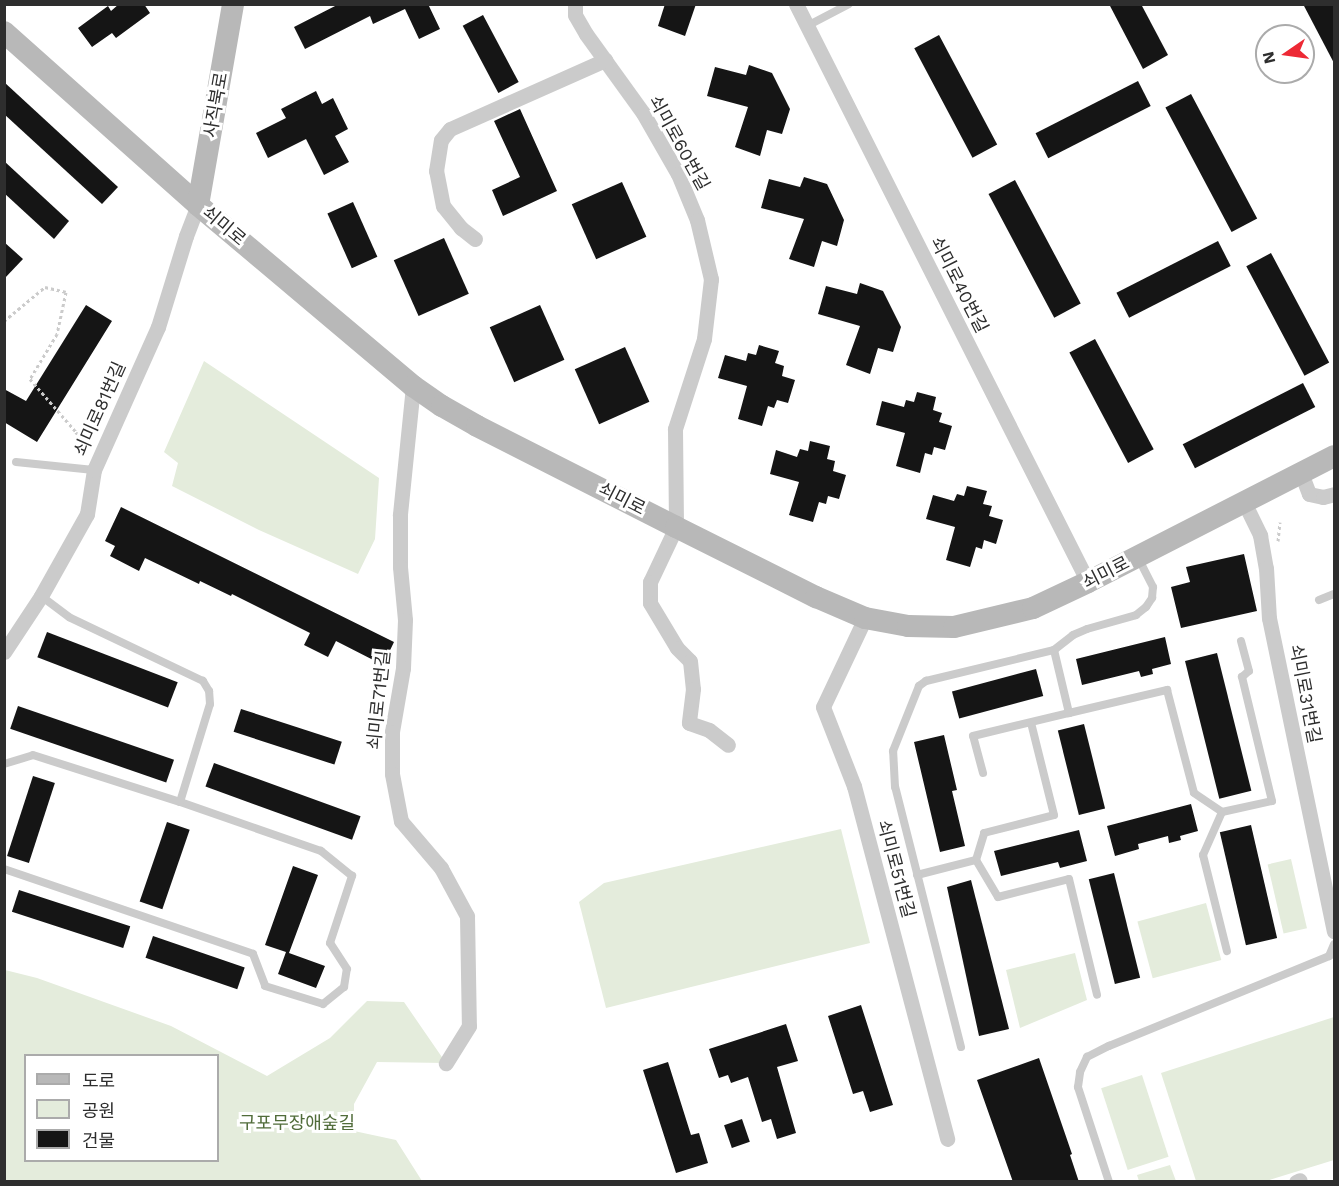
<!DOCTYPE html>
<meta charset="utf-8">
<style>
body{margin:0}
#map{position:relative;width:1339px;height:1186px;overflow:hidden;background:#fff;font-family:"Work Sans","Noto Sans KR",sans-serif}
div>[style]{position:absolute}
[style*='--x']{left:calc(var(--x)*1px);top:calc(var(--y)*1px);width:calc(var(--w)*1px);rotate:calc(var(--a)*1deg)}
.green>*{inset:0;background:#e4ecdc;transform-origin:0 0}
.building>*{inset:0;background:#151515;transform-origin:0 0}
.path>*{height:3px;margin-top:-1.5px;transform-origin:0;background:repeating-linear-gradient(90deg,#cbcbcb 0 3px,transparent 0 6px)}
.lane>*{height:8px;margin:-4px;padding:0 4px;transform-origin:4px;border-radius:4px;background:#cbcbcb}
.street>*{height:15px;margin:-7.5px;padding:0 7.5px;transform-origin:7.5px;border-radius:7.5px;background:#cbcbcb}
.secondary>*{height:22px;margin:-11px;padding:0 11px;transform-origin:11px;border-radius:11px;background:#b8b8b8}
span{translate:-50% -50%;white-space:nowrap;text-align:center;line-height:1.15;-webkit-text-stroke:6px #fff;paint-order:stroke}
.street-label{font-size:18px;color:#2e2e2e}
.park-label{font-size:18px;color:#516c3a}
.frame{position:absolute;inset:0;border:6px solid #2e2e2e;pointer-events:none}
.legend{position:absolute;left:24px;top:1054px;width:195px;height:108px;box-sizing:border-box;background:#fff;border:2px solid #ababab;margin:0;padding:8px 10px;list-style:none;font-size:18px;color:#2e2e2e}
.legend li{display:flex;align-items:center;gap:12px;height:30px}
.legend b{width:30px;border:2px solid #ababab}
.north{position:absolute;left:1255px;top:24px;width:60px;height:60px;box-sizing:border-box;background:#fff;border:2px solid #ababab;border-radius:50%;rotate:257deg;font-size:16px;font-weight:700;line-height:24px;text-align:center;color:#2e2e2e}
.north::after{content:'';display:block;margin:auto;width:21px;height:27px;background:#ed2935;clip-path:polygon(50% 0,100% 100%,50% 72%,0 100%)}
</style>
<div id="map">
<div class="green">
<i style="clip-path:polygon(204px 361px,379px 478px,375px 539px,358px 574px,259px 530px,172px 486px,178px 463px,164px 452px)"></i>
<i style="clip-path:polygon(841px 829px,870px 943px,606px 1008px,579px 902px,604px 883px)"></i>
<i style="left:1291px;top:859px;width:71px;height:24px;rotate:77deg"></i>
<i style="left:1206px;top:903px;width:59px;height:71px;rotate:75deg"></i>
<i style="clip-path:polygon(1075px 953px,1087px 1000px,1020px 1028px,1006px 970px)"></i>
<i style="clip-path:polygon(evenodd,5px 970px,37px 978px,171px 1026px,267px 1076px,330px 1038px,367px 1001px,404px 1002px,446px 1063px,377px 1062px,354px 1104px,354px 1131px,396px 1140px,422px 1181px,5px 1182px,5px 970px,26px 1056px,218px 1056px,218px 1160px,26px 1160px,26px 1056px)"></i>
<i style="clip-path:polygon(1334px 1017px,1334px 1160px,1266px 1181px,1196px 1181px,1161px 1073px)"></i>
<i style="left:1142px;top:1075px;width:86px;height:43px;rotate:72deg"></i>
<i style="clip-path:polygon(1170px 1165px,1176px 1181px,1139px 1181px,1137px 1175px)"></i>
</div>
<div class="building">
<i style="clip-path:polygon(119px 4px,144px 4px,150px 13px,116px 38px,112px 33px,92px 47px,78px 28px,108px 6px,111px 11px)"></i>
<i style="clip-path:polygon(339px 4px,428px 4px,440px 29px,419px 39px,405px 9px,373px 24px,370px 16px,305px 49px,294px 27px)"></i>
<i style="clip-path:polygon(665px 4px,696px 4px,685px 36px,658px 26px)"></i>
<i style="clip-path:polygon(1109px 4px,1141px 4px,1168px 55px,1143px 69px)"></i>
<i style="clip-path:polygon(1303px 4px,1335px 4px,1335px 65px)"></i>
<i style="left:483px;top:15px;width:76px;height:23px;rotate:62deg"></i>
<i style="left:939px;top:35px;width:124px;height:28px;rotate:62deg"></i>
<i style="clip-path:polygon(749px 65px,772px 73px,790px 109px,782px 134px,767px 130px,760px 156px,735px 147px,748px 107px,707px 96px,715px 67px,746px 75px)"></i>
<i style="left:1138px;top:81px;width:28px;height:115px;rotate:63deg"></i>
<i style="clip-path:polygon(4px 82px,118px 187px,102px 204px,4px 114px)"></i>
<i style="clip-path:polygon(316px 91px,322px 104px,333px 98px,348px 129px,335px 136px,349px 162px,324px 175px,306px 139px,268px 158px,256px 133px,286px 118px,281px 109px)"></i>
<i style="left:1191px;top:94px;width:141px;height:29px;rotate:62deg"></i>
<i style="clip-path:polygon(520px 109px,557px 191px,503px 216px,492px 190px,520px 177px,494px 121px)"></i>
<i style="clip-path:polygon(4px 161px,69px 221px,54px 239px,4px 193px)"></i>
<i style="clip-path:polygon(804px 177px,827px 184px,844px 220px,837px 246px,822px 241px,814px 267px,789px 259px,804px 219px,761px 208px,769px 179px,800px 187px)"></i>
<i style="left:1015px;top:180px;width:140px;height:30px;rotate:62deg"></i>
<i style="left:622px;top:182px;width:60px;height:55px;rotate:66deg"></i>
<i style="left:353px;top:202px;width:60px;height:28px;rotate:66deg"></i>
<i style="left:444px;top:238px;width:61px;height:55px;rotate:66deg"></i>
<i style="left:1218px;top:241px;width:28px;height:114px;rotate:63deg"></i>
<i style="clip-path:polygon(4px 242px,23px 259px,4px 279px)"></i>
<i style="left:1271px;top:253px;width:124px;height:28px;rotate:62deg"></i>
<i style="clip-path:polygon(860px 283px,883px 291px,901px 327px,893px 352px,878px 348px,870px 374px,846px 365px,860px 326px,818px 314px,826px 286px,857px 294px)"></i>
<i style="clip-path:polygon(86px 305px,112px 321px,37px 442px,4px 422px,4px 389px,26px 401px)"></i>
<i style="left:540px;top:305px;width:60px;height:55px;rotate:66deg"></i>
<i style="left:1095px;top:339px;width:125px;height:29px;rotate:62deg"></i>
<i style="clip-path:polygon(759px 345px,779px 351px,775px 363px,784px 366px,782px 376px,795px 380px,788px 403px,777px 400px,774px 408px,768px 406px,762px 426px,738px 419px,747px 386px,718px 378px,725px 355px,746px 361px,748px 353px,756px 355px)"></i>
<i style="left:625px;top:347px;width:60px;height:55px;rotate:66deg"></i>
<i style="left:1303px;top:383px;width:27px;height:135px;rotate:63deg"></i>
<i style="clip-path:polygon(917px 392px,936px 397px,933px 410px,942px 413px,939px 422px,952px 426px,945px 450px,934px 447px,932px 455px,925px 453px,920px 473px,896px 466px,905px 433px,876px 425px,882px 401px,904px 407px,906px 400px,914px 402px)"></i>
<i style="clip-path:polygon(810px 441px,830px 446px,827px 459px,835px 461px,833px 471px,846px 475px,839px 499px,828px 496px,826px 504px,819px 502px,813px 522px,789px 515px,799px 482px,770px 474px,776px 450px,797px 457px,800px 449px,808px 451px)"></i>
<i style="clip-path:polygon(967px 486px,987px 491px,983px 504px,992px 506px,989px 516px,1003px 520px,996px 544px,984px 540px,982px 549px,976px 547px,970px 567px,946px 560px,955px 527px,926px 519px,933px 495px,954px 501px,957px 494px,964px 496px)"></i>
<i style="clip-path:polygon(121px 507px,394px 642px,383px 665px,336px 641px,328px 657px,304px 645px,310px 633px,232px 594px,231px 596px,200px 581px,199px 584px,145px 558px,139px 571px,110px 556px,115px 546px,105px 541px)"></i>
<i style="clip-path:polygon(1244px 554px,1257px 611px,1181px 628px,1171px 587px,1190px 582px,1186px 567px)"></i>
<i style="left:47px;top:632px;width:140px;height:27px;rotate:21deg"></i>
<i style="clip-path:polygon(1165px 637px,1171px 664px,1152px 669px,1153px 674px,1141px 677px,1139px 671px,1082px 685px,1076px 659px)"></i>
<i style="left:1217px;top:653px;width:142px;height:33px;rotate:76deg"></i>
<i style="left:1036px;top:669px;width:28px;height:87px;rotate:75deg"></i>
<i style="left:18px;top:706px;width:165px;height:24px;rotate:19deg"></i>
<i style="left:241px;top:709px;width:106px;height:24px;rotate:18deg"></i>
<i style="left:1084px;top:724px;width:87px;height:27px;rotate:76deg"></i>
<i style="clip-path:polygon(944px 735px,957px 790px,952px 791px,965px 846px,940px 852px,914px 742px)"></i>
<i style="left:214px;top:763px;width:156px;height:25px;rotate:20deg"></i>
<i style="left:33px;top:776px;width:23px;height:84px;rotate:18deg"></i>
<i style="clip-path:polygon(1191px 804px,1198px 831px,1180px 836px,1181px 840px,1169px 843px,1168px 836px,1138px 844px,1139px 849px,1115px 856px,1107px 826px)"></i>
<i style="left:167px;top:822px;width:24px;height:84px;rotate:19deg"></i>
<i style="left:1251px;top:825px;width:116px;height:32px;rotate:77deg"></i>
<i style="clip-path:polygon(1079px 830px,1087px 861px,1060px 868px,1058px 862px,1001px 876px,994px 851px)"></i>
<i style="clip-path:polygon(293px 866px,318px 875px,289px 953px,325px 966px,316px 988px,278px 974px,286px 952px,265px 945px)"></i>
<i style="left:1114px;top:873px;width:108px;height:26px;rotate:76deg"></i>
<i style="clip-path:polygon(971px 880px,1009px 1029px,979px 1036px,947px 887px)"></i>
<i style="left:19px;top:890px;width:117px;height:23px;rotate:18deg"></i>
<i style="left:153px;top:936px;width:97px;height:23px;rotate:19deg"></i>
<i style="clip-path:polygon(861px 1005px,893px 1105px,870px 1112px,863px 1091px,853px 1094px,828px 1016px)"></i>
<i style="clip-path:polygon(786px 1024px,798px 1061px,777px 1067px,796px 1133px,777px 1139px,771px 1119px,762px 1122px,748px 1077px,731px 1083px,728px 1075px,719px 1078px,709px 1049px)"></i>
<i style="clip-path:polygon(1039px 1058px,1072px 1154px,1070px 1155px,1079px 1182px,1013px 1182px,977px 1080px)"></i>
<i style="clip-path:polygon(668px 1062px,691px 1135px,699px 1133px,708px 1163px,676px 1173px,643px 1070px)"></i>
<i style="left:742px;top:1119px;width:24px;height:19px;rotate:71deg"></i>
</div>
<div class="path">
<i style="--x:4;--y:321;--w:53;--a:-39.7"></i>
<i style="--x:45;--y:287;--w:22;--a:13"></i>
<i style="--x:66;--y:292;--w:43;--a:102.1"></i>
<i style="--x:57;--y:334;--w:52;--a:121"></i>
<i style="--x:30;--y:379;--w:70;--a:49"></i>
<i style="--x:76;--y:432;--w:21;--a:65"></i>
<i style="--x:1278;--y:541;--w:19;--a:-84"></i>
</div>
<div class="lane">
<i style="--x:807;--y:26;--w:47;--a:-27.6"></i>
<i style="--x:16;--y:462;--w:78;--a:5.9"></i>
<i style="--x:1319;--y:600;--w:16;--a:-22"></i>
<i style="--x:1054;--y:650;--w:65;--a:76.6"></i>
<i style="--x:1069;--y:713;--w:101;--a:-13.2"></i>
<i style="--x:1167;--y:690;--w:106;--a:75.3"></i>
<i style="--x:1194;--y:793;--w:34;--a:34"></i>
<i style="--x:1222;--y:812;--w:47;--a:113.8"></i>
<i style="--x:1203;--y:855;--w:99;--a:76"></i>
<i style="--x:4;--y:764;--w:30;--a:-17"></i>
<i style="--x:33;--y:755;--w:154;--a:17.7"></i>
<i style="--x:983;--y:773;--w:38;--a:-105"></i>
<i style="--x:973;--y:736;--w:99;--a:-13.5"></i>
<i style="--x:1222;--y:812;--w:51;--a:-12.4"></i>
<i style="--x:1272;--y:801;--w:128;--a:-103.6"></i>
<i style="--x:1242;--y:677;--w:9;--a:-41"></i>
<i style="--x:1249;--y:671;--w:31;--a:-105"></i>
<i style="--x:976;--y:860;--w:43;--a:59.3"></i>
<i style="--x:998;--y:897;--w:73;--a:-14.2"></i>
<i style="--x:1069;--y:879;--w:119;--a:76.4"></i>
<i style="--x:4;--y:869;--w:263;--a:18.8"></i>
<i style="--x:253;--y:954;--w:34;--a:69"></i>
<i style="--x:265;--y:986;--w:61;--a:17.2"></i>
<i style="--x:323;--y:1004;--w:27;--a:-39"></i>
<i style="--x:344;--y:987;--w:18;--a:-81"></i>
<i style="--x:347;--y:969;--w:31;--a:-123"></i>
<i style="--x:330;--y:943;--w:71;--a:-71.8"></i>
<i style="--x:352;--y:876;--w:40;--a:-141"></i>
<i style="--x:321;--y:851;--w:149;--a:-160.8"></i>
<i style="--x:180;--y:802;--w:102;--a:-73"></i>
<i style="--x:210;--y:704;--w:13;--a:-94"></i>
<i style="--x:209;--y:691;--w:12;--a:-121"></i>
<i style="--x:203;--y:681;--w:148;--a:-154.5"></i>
<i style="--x:69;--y:617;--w:35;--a:-143"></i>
<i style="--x:917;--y:875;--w:61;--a:-14.3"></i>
<i style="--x:976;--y:860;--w:28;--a:-73"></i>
<i style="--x:984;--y:833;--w:72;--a:-14.4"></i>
<i style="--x:1054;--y:815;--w:95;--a:-104"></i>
<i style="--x:961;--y:1047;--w:268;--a:-104.2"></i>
<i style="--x:895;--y:787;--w:36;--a:-93"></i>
<i style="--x:893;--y:751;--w:70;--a:-68.2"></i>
<i style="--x:919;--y:686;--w:9;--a:-36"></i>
<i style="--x:926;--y:681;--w:132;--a:-13.6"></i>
<i style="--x:1054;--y:650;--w:24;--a:-38"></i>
<i style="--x:1073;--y:635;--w:15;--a:-23"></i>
<i style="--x:1087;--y:629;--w:51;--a:-15.9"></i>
<i style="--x:1136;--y:615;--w:13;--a:-39"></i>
<i style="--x:1146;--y:607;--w:11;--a:-56"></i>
<i style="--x:1152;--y:598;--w:11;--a:-85"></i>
<i style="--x:1153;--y:587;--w:33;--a:-117"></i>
<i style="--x:1109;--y:1182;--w:100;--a:-108.1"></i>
<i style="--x:1078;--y:1087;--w:15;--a:-82"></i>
<i style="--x:1080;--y:1072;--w:17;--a:-65"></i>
<i style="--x:1087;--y:1057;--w:25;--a:-27"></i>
<i style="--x:1109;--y:1046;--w:238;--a:-22.2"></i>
<i style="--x:1329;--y:956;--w:13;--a:-67"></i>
</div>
<div class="street">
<i style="--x:575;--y:4;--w:11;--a:90"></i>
<i style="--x:575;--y:15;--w:22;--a:60"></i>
<i style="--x:586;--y:34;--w:97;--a:54.2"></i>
<i style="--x:643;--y:113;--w:70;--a:60.2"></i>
<i style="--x:678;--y:174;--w:50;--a:67.6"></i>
<i style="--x:697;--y:220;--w:61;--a:76.7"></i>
<i style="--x:711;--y:279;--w:60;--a:96.7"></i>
<i style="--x:704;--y:339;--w:95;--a:107.9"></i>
<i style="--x:675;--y:429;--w:98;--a:89.4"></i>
<i style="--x:676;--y:527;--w:61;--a:115.3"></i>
<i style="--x:650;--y:582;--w:21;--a:90"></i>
<i style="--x:650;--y:603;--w:52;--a:59"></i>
<i style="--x:677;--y:648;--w:18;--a:45"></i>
<i style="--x:690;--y:661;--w:28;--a:84"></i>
<i style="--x:693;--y:689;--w:34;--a:97"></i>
<i style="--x:689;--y:723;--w:21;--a:19"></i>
<i style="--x:709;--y:730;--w:24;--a:38"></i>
<i style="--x:796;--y:4;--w:648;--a:63.2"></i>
<i style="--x:475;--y:239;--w:18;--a:-142"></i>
<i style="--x:461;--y:228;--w:28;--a:-129"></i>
<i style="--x:443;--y:206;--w:36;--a:-101"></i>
<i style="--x:436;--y:171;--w:31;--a:-81"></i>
<i style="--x:441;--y:140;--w:14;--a:-51"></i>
<i style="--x:450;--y:129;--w:170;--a:-24"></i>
<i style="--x:413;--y:386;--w:130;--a:95.8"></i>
<i style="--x:400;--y:515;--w:52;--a:90"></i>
<i style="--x:400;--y:567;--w:53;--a:84.6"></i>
<i style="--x:405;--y:620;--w:48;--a:92.4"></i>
<i style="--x:403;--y:668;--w:65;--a:99.8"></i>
<i style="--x:392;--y:732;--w:42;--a:90"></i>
<i style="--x:392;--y:774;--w:48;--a:79.2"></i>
<i style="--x:401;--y:821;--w:62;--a:49.6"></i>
<i style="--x:441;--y:868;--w:55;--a:61.6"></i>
<i style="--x:467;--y:916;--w:110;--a:89"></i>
<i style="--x:469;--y:1026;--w:44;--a:121.9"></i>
<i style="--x:1301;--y:473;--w:22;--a:69"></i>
<i style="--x:1309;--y:494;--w:14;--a:12"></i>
<i style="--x:1323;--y:497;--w:11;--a:-15"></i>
<i style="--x:1244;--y:502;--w:37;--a:64"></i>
<i style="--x:1260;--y:535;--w:34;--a:80"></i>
<i style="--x:1266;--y:568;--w:50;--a:86.6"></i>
<i style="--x:1269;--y:618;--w:320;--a:78.3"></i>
<i style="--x:865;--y:618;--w:98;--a:115.3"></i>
<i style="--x:823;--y:707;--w:85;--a:68.6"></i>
<i style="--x:854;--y:786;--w:365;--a:75.2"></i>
<i style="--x:4;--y:652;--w:67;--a:-56.5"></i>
<i style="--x:41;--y:596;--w:94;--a:-60.7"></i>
<i style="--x:87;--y:514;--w:45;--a:-81"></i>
<i style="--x:94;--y:470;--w:157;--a:-65.9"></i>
<i style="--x:158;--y:327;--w:95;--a:-72.9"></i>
<i style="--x:186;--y:236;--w:33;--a:-69"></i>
<i style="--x:1296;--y:1182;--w:4;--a:-27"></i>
</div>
<div class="secondary">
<i style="--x:4;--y:32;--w:260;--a:41.7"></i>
<i style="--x:198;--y:205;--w:281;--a:40.1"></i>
<i style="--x:413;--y:386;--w:35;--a:35"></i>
<i style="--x:442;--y:406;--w:40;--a:29.7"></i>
<i style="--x:477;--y:426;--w:223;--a:26.9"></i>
<i style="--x:676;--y:527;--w:157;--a:26.6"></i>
<i style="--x:816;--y:597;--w:53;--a:23.2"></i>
<i style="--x:865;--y:618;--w:44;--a:10.5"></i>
<i style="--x:908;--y:626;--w:46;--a:1.2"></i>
<i style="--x:954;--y:627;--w:81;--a:-13.5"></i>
<i style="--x:1033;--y:608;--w:61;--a:-25.3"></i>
<i style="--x:1088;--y:582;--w:276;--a:-27.1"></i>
<i style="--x:198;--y:205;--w:204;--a:-80.1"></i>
</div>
<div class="street-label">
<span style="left:216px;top:105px;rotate:-80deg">사직북로</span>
<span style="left:679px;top:143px;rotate:61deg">쇠미로60번길</span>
<span style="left:224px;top:226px;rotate:40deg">쇠미로</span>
<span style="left:959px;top:285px;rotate:63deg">쇠미로40번길</span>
<span style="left:100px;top:409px;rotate:-66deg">쇠미로81번길</span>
<span style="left:622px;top:499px;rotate:27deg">쇠미로</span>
<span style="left:1106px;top:573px;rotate:-27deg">쇠미로</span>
<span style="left:1305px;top:694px;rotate:79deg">쇠미로31번길</span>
<span style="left:379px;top:700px;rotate:-84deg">쇠미로71번길</span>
<span style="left:896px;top:869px;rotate:75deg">쇠미로51번길</span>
</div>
<div class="park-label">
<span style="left:297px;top:1123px">구포무장애숲길</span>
</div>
<div class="frame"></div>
<ul class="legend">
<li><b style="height:8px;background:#b8b8b8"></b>도로</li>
<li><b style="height:16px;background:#e4ecdc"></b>공원</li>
<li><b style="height:16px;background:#151515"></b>건물</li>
</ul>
<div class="north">N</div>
</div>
